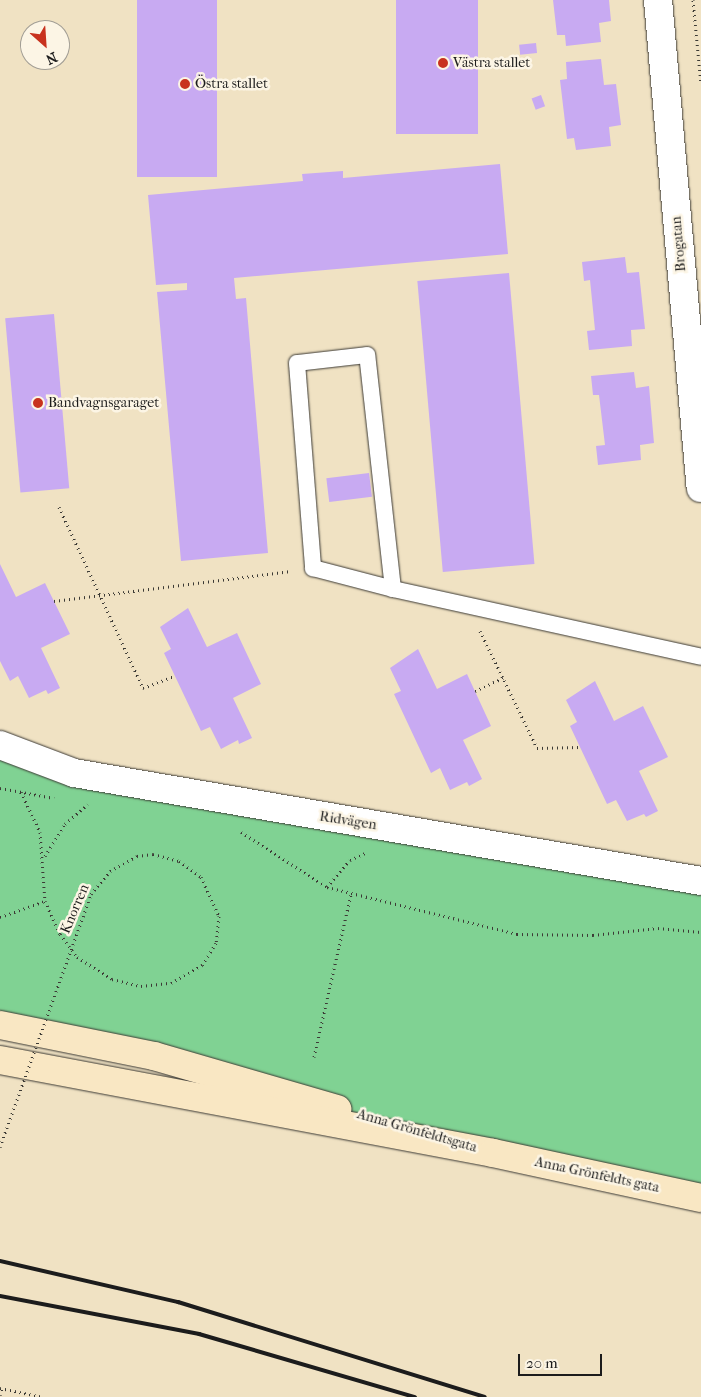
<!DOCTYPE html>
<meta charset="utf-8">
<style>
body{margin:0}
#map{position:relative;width:701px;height:1397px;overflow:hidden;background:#f0e2c3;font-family:"IM FELL French Canon",serif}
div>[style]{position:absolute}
.green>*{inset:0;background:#80d293}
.building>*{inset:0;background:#c8aaf2;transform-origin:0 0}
.path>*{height:3px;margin-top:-1.5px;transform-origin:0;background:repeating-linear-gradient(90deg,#3c3a35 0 1px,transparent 0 5px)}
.roads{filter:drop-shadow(0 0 1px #3c3a35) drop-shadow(0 0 1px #3c3a35)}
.lane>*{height:16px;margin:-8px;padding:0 8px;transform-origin:8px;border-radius:8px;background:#fff}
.street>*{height:28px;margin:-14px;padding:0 14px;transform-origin:14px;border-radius:14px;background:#fff}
.secondary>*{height:28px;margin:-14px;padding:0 14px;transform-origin:14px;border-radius:14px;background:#f9e7c3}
.rail>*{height:4px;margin:-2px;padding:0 2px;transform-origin:2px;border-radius:2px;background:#1c1c1c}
.path-bridge>*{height:3px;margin-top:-1.5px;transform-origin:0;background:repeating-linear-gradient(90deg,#3c3a35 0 1px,transparent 0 5px)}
.dots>*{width:14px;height:14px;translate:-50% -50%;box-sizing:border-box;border:2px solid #fcf5e5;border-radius:50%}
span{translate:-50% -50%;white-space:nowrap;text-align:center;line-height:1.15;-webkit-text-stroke:5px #fcf5e5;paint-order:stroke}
.poi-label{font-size:14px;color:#1c1c1c}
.left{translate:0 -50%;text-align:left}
.street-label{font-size:14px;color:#1c1c1c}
.north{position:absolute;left:20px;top:20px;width:50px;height:50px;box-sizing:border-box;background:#fcf5e5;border:1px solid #a29e95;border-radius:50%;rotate:154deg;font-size:14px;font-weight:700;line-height:20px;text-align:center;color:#1c1c1c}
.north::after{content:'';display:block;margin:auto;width:18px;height:22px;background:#c8321e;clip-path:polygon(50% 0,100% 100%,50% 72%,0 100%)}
.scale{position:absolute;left:518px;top:1354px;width:84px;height:22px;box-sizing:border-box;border:2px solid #1c1c1c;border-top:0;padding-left:6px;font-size:15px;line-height:18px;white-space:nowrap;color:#1c1c1c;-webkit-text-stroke:4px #fcf5e5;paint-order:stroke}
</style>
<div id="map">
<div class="green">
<i style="clip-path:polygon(0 745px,701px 881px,701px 1198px,493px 1153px,0 1025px)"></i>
</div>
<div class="building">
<i style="left:137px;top:0;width:80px;height:177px"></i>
<i style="left:396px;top:0;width:82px;height:134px"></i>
<i style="clip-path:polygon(553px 0,609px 0,611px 21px,599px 23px,601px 42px,566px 46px,565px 35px,557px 35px)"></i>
<i style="left:536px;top:43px;width:10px;height:17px;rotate:84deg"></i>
<i style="clip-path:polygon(601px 59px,604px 85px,616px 84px,621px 125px,609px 127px,611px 146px,576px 150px,574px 138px,567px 139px,560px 80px,567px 79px,566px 62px)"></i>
<i style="left:541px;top:95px;width:12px;height:10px;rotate:70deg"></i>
<i style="clip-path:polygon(500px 164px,508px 254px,234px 278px,236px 299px,246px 298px,268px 553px,181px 561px,157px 292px,187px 290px,187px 283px,156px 285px,148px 195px,303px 181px,302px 174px,343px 171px,343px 178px)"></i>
<i style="clip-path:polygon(625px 257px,627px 273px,639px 272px,645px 329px,631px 330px,632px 346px,589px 350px,587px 331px,595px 330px,590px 280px,584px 281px,582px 262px)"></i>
<i style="left:509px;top:273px;width:292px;height:92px;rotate:85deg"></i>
<i style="left:54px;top:314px;width:175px;height:49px;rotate:85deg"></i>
<i style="clip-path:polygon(634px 372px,636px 388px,649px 386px,654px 443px,640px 445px,641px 460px,598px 465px,596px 446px,605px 445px,599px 395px,593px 395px,591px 376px)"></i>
<i style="left:369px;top:473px;width:24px;height:43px;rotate:83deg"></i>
<i style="clip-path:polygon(0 564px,16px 597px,45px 583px,70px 634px,41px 648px,60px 688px,48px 694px,46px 690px,29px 698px,18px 676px,10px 681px,0 661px)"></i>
<i style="clip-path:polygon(188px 608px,207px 647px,237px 633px,261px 684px,233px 698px,252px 738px,239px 744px,238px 740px,221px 749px,210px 727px,201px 731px,164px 653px,171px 649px,160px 627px)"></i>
<i style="clip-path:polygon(418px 649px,437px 689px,467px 674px,491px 726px,463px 740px,482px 779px,469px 786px,467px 782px,450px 790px,440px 768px,431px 773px,394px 694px,401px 691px,390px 668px)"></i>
<i style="clip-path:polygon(595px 681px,614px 721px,643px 706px,668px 757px,639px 771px,658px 811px,646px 817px,644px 814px,627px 821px,616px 800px,607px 804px,570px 726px,577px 722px,566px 700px)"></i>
</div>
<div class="path">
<i style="left:693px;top:0;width:84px;rotate:84.6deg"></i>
<i style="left:59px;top:507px;width:200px;rotate:65.1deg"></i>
<i style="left:143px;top:688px;width:34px;rotate:-21deg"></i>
<i style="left:54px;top:601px;width:239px;rotate:-7.2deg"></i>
<i style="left:480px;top:631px;width:130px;rotate:64deg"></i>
<i style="left:537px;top:748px;width:43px;rotate:-1.3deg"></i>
<i style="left:475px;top:691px;width:31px;rotate:-25deg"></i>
<i style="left:0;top:788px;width:55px;rotate:10.5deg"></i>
<i style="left:21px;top:792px;width:44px;rotate:64.6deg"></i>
<i style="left:40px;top:832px;width:69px;rotate:85.9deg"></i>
<i style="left:45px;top:901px;width:36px;rotate:66deg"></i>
<i style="left:60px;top:934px;width:29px;rotate:54deg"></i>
<i style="left:77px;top:957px;width:41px;rotate:32.2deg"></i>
<i style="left:112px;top:979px;width:30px;rotate:14deg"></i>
<i style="left:141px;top:986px;width:30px;rotate:-6deg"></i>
<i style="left:171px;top:983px;width:36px;rotate:-30deg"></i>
<i style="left:241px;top:832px;width:102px;rotate:32.6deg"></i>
<i style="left:327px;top:887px;width:196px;rotate:13.9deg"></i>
<i style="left:517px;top:934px;width:76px;rotate:0.8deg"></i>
<i style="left:593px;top:935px;width:65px;rotate:-6.1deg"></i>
<i style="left:658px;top:928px;width:43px;rotate:5.3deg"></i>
<i style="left:45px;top:856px;width:38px;rotate:-58deg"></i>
<i style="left:65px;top:824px;width:30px;rotate:-41deg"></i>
<i style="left:327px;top:887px;width:35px;rotate:-50deg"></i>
<i style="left:350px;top:860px;width:17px;rotate:-25deg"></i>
<i style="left:0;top:917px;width:48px;rotate:-19.6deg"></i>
<i style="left:314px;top:1057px;width:167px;rotate:-77.2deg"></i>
<i style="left:0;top:1388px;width:44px;rotate:11.8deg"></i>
<i style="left:0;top:1395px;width:7px;rotate:-74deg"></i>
</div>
<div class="roads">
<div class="lane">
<i style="left:393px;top:589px;width:235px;rotate:-96.3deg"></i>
<i style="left:367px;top:355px;width:70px;rotate:173.5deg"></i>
<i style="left:297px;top:363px;width:206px;rotate:85.5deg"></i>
<i style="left:313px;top:568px;width:83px;rotate:14.7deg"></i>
<i style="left:393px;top:589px;width:315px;rotate:12.4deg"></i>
</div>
<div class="street">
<i style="left:658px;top:0;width:490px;rotate:85deg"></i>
<i style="left:0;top:745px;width:79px;rotate:20.7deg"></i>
<i style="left:74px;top:773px;width:636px;rotate:9.77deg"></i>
</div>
<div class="secondary">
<i style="left:0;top:1025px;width:157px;rotate:11.4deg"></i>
<i style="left:154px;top:1056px;width:191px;rotate:16.2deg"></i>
<i style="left:0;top:1060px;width:502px;rotate:10.68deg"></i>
<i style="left:493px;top:1153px;width:213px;rotate:12.2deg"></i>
</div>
</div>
<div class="rail">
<i style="left:0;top:1261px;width:183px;rotate:13deg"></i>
<i style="left:178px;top:1302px;width:321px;rotate:17.2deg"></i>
<i style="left:0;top:1296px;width:203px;rotate:10.8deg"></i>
<i style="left:199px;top:1334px;width:225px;rotate:16.3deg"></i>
</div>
<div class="path-bridge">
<i style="left:0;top:1147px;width:269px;rotate:-70.2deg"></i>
<i style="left:91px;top:894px;width:30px;rotate:-50deg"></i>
<i style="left:110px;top:871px;width:31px;rotate:-29deg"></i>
<i style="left:137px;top:856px;width:16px;rotate:-7deg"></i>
<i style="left:153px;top:854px;width:27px;rotate:15deg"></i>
<i style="left:179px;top:861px;width:27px;rotate:36deg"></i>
<i style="left:201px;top:877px;width:43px;rotate:65.2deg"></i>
<i style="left:219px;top:916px;width:27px;rotate:96deg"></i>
<i style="left:216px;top:943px;width:26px;rotate:122deg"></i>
</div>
<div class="dots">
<i style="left:443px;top:63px;background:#c8321e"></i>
<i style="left:185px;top:84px;background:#c8321e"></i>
<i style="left:38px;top:403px;background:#c8321e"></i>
</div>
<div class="poi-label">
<span class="left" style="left:453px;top:63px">Västra stallet</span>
<span class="left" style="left:195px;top:84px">Östra stallet</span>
<span class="left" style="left:48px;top:403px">Bandvagnsgaraget</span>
</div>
<div class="street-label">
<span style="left:679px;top:244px;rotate:-95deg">Brogatan</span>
<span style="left:348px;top:821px;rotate:9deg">Ridvägen</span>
<span style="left:75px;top:909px;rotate:-67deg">Knorren</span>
<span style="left:417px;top:1131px;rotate:16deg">Anna Grönfeldtsgata</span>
<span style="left:597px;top:1175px;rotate:12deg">Anna Grönfeldts gata</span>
</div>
<div class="north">N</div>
<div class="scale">20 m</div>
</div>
